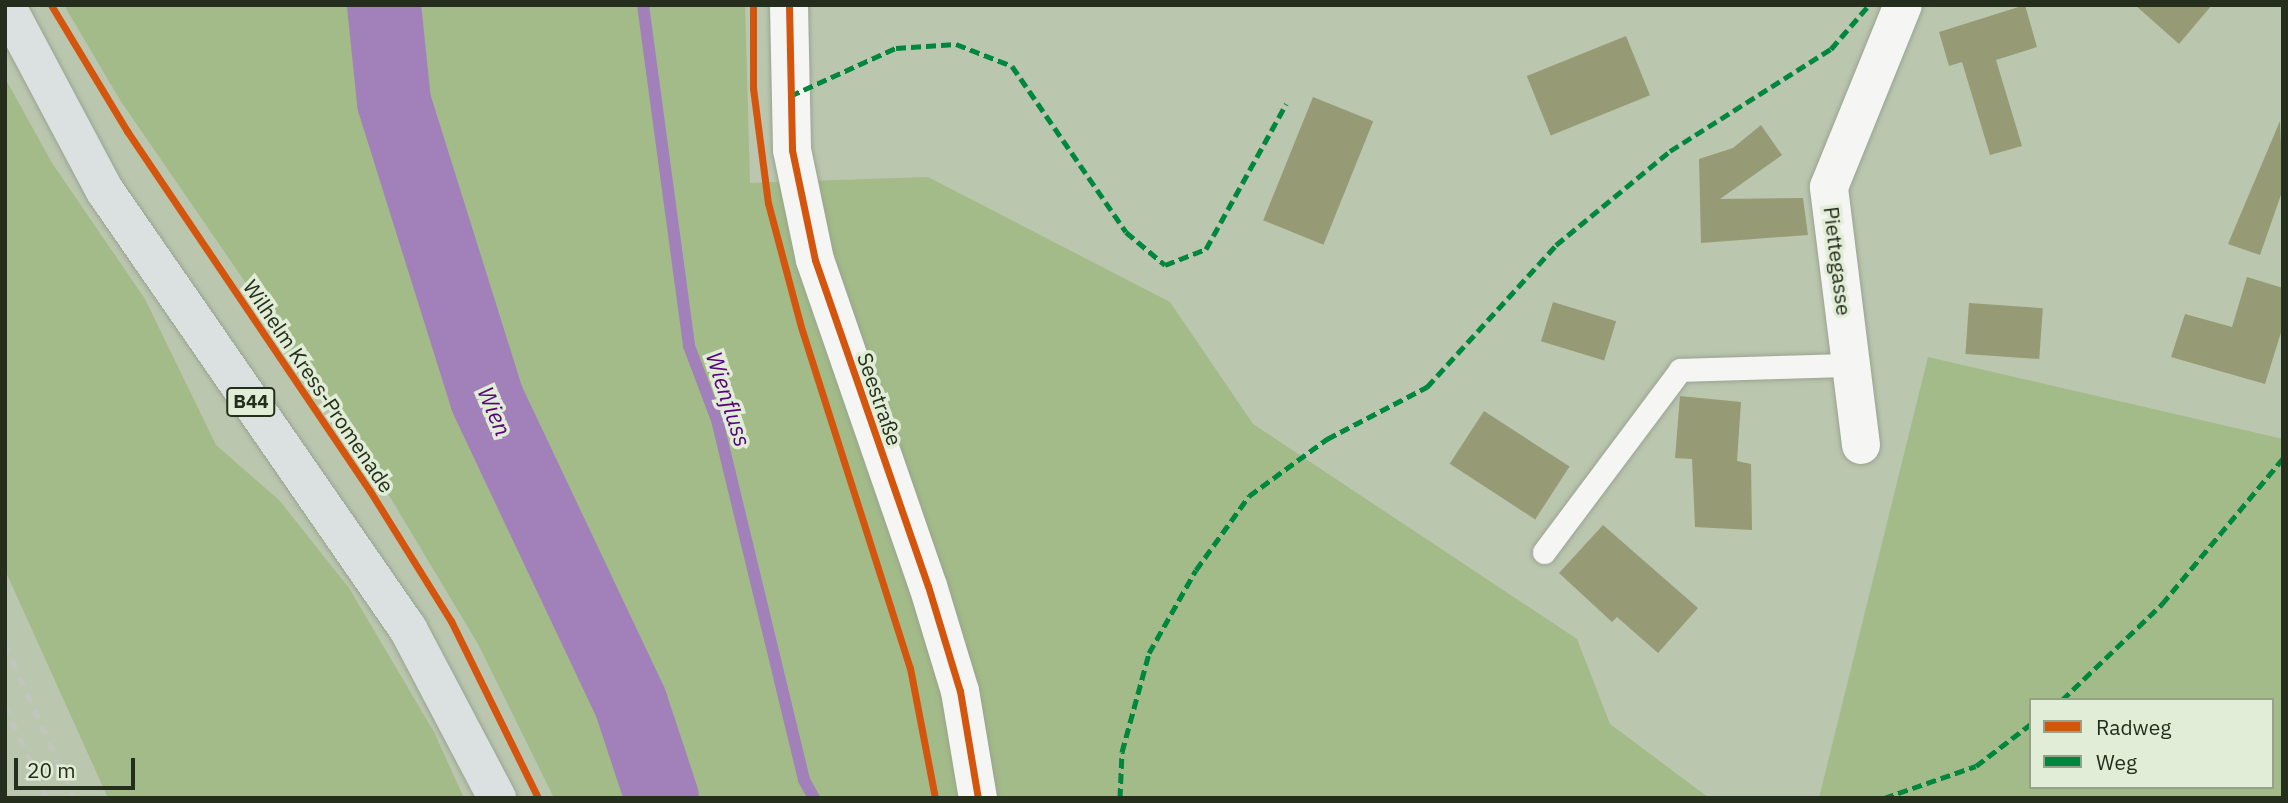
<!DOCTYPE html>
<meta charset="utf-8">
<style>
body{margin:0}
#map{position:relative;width:2288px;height:803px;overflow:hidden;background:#bac6ae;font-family:"IBM Plex Sans",sans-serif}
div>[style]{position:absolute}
.green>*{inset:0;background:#a2bb88}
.stream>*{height:12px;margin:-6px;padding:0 6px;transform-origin:6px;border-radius:6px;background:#a280ba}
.river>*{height:74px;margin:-37px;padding:0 37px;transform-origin:37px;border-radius:37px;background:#a280ba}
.building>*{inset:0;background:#969b75;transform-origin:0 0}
.roads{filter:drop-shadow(0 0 2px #9aa390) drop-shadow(0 0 2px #9aa390)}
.service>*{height:23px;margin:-11.5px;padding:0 11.5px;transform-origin:11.5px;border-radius:11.5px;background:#f5f6f3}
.minor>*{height:38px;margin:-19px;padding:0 19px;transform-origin:19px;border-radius:19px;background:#f5f6f3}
.primary>*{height:38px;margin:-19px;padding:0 19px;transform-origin:19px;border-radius:19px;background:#dbe1e1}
.rail>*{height:5px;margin-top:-2.5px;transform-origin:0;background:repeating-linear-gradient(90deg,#c1c5bd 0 9px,transparent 0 18px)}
.quiet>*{height:5px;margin-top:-2.5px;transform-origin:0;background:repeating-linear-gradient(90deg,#00873e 0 10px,transparent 0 15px)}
.cycleway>*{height:7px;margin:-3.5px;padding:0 3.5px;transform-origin:3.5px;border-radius:3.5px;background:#d4550e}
span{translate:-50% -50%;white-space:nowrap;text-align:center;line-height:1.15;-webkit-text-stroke:7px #e1edd6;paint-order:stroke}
.shield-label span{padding:2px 5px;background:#e1edd6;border:2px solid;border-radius:5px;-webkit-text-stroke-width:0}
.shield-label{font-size:19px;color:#252e1c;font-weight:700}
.street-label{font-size:21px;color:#252e1c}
.water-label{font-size:23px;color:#56027e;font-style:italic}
.frame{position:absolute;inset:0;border:7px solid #252e1c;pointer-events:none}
.legend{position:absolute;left:2029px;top:698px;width:245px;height:91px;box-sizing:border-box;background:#e1edd6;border:2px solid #96a18c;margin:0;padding:9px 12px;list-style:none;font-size:21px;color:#252e1c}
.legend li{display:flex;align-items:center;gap:14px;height:35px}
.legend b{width:35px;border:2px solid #96a18c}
.scale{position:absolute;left:14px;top:758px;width:121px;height:32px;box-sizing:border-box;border:4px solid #252e1c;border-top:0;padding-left:9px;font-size:21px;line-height:24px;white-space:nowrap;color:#252e1c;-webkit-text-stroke:5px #e1edd6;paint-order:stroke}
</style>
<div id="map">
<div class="green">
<i style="clip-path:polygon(64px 5px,745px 5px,750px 183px,928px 177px,1170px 302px,1253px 424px,1577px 639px,1610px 724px,1709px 798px,554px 798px,478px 644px,369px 462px,120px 100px)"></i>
<i style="clip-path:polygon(5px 78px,52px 163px,145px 299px,216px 445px,279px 500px,349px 588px,434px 732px,464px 798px,108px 798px,5px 570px)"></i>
<i style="clip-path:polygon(evenodd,1928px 357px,2283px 439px,2283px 798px,1819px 798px,1928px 357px,2031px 700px,2272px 700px,2272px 787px,2031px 787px,2031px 700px)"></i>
</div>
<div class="stream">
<i style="left:643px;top:5px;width:344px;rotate:82.3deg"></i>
<i style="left:689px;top:346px;width:79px;rotate:69.3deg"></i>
<i style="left:717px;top:420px;width:370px;rotate:76.4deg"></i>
<i style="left:804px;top:780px;width:21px;rotate:61deg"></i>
</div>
<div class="river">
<i style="left:384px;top:5px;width:98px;rotate:84.1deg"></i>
<i style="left:394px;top:102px;width:311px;rotate:72.6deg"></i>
<i style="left:487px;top:399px;width:337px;rotate:64.7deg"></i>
<i style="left:631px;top:704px;width:99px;rotate:71.7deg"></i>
</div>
<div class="building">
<i style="clip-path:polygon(2025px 5px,2037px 47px,1996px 60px,2022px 146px,1990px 155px,1962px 62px,1949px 66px,1939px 32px)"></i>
<i style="clip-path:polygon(2135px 5px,2212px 5px,2179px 44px)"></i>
<i style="left:1626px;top:36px;width:64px;height:107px;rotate:68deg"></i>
<i style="left:1313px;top:97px;width:65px;height:133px;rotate:22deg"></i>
<i style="clip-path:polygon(2280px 121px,2283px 189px,2260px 255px,2228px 244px)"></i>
<i style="clip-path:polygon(1761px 125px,1782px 155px,1720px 199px,1803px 198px,1808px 235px,1701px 243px,1699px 159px,1733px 148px)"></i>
<i style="clip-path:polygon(2247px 277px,2283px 288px,2283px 326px,2265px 384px,2171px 357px,2185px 314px,2232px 327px)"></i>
<i style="left:1553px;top:302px;width:66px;height:41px;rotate:17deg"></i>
<i style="left:1969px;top:303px;width:74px;height:51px;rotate:4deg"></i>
<i style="clip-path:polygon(1680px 396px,1741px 402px,1737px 461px,1751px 464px,1752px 530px,1695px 527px,1692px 459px,1675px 458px)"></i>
<i style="left:1484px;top:411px;width:102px;height:63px;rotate:33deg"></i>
<i style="clip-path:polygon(1603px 525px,1698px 608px,1658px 653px,1617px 617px,1612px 622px,1559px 573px)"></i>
</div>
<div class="roads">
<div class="service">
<i style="left:1544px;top:552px;width:227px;rotate:-53.2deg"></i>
<i style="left:1680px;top:370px;width:171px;rotate:-1.7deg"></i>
</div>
<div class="minor">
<i style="left:789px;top:5px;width:145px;rotate:88.8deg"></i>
<i style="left:792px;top:150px;width:112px;rotate:78.2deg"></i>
<i style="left:815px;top:260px;width:345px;rotate:70.9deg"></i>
<i style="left:928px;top:586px;width:110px;rotate:73.1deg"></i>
<i style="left:960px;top:691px;width:109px;rotate:80.5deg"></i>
<i style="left:1861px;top:445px;width:260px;rotate:-97.1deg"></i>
<i style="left:1829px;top:187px;width:196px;rotate:-67.9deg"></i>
</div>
<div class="primary">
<i style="left:6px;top:5px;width:211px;rotate:62deg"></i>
<i style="left:105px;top:191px;width:533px;rotate:55.33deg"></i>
<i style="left:408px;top:629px;width:191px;rotate:62.2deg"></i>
</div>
</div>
<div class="rail">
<i style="left:5px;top:644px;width:169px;rotate:65.9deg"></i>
<i style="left:5px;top:705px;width:102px;rotate:65.7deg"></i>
</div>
<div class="quiet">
<i style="left:790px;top:96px;width:116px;rotate:-24.4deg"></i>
<i style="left:896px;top:48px;width:60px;rotate:-3.8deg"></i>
<i style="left:956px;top:44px;width:60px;rotate:21.4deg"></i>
<i style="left:1012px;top:66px;width:201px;rotate:55.5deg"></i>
<i style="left:1126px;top:232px;width:51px;rotate:40.2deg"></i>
<i style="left:1165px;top:265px;width:44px;rotate:-21.3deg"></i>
<i style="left:1206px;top:249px;width:166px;rotate:-61.1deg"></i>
<i style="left:2062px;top:700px;width:139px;rotate:-43.8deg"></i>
<i style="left:2162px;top:604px;width:190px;rotate:-50.3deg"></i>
<i style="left:1120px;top:798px;width:46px;rotate:-87.5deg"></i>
<i style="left:1122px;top:752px;width:103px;rotate:-74.7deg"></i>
<i style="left:1149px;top:653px;width:95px;rotate:-60.5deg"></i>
<i style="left:1196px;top:570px;width:91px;rotate:-54.4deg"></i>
<i style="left:1249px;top:496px;width:97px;rotate:-36.2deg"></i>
<i style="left:1327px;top:439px;width:113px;rotate:-27.5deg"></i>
<i style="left:1427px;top:387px;width:192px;rotate:-47.7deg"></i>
<i style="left:1556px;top:245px;width:148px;rotate:-39.5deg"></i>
<i style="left:1670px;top:151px;width:191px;rotate:-32.4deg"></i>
<i style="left:1831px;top:49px;width:58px;rotate:-49.2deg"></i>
<i style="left:1884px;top:798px;width:97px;rotate:-19.2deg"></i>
<i style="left:1976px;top:766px;width:69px;rotate:-37.4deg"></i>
</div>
<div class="cycleway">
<i style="left:51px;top:5px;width:147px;rotate:58.9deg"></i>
<i style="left:127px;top:131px;width:434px;rotate:56deg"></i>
<i style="left:370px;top:491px;width:153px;rotate:58.1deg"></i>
<i style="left:451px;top:621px;width:197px;rotate:63.8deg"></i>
<i style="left:753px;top:5px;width:83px;rotate:90deg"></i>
<i style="left:753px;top:88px;width:116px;rotate:82.6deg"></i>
<i style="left:768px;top:203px;width:128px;rotate:75.1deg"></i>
<i style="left:801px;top:327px;width:358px;rotate:72.3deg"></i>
<i style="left:910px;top:668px;width:132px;rotate:79.1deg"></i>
<i style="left:789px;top:5px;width:145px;rotate:88.8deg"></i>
<i style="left:792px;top:150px;width:112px;rotate:78.2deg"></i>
<i style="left:815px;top:260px;width:345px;rotate:70.9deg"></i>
<i style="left:928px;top:586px;width:110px;rotate:73.1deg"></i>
<i style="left:960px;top:691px;width:109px;rotate:80.5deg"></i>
</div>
<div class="shield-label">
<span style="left:251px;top:402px">B44</span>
</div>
<div class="street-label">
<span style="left:1838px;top:261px;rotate:83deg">Piettegasse</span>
<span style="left:319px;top:386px;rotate:56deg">Wilhelm Kress-Promenade</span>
<span style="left:880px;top:399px;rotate:71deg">Seestraße</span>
</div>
<div class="water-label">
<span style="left:729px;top:399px;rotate:72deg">Wienfluss</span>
<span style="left:495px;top:411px;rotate:67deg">Wien</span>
</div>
<div class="frame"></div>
<ul class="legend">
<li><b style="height:9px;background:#d4550e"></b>Radweg</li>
<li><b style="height:9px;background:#00873e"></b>Weg</li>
</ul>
<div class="scale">20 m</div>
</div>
